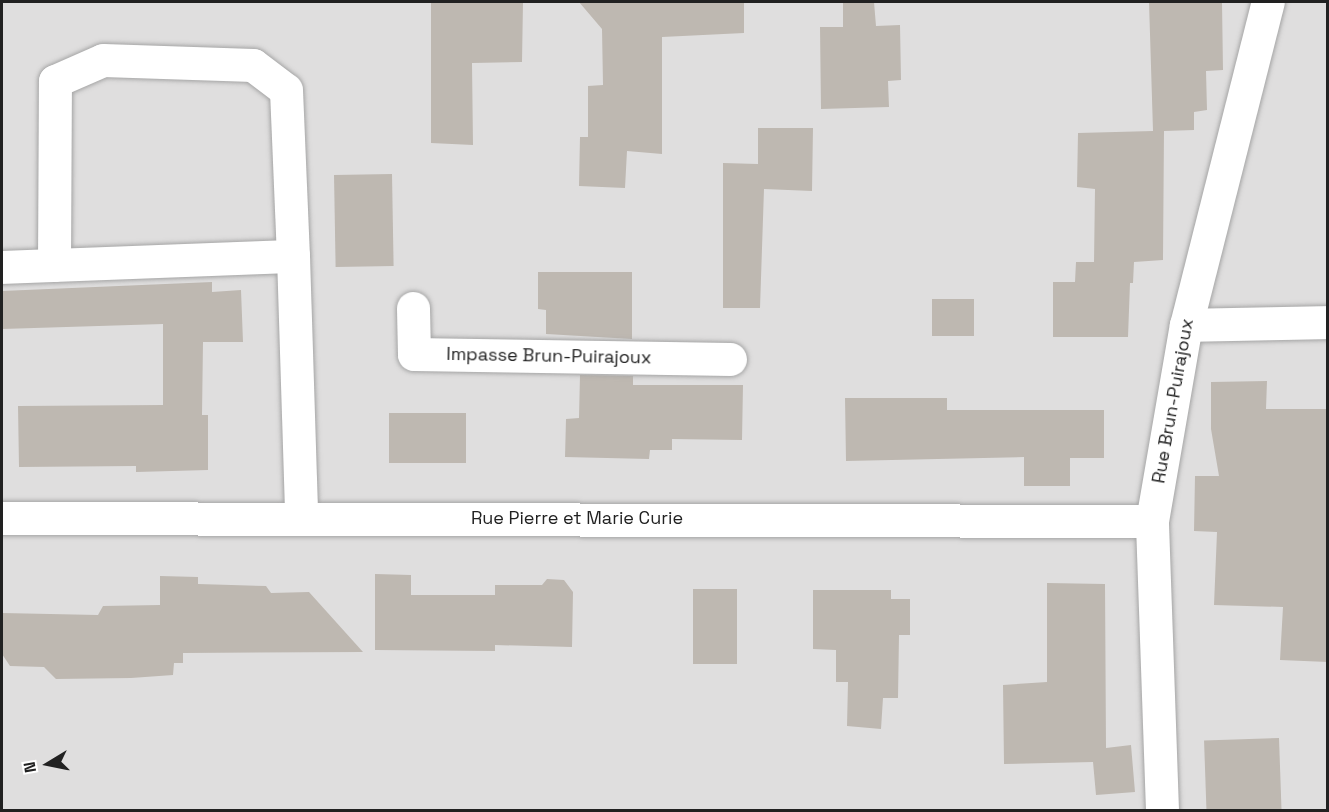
<!DOCTYPE html>
<style>
body{margin:0}
#map{position:relative;width:1329px;height:812px;overflow:hidden;background:#f1efe8;font-family:"Space Grotesk",sans-serif}
div>[style]{position:absolute}
.residential>*{inset:0;background:#dfdede;transform-origin:0 0}
.building>*{inset:0;background:#beb8b1;transform-origin:0 0}
.roads{filter:drop-shadow(0 0 2px #a5a5a5) drop-shadow(0 0 2px #a5a5a5)}
.minor>*{height:33px;margin:-16.5px;padding:0 16.5px;transform-origin:16.5px;border-radius:16.5px;background:#fff}
span{translate:-50% -50%;white-space:nowrap;text-align:center;line-height:1.15;-webkit-text-stroke:5px #fff;paint-order:stroke}
.street-label{font-size:18px;color:#212121}
.frame{position:absolute;inset:0;border:3px solid #212121;pointer-events:none}
.north{position:absolute;left:18px;top:734px;width:60px;height:60px;-webkit-text-stroke:4px #fff;paint-order:stroke;rotate:260deg;font-size:16px;font-weight:700;line-height:24px;text-align:center;color:#212121}
.north::after{content:'';display:block;margin:auto;width:21px;height:27px;background:#212121;clip-path:polygon(50% 0,100% 100%,50% 72%,0 100%)}
</style>
<div id="map">
<div class="residential">
<i style="left:2px;top:2px;width:1325px;height:808px"></i>
</div>
<div class="building">
<i style="clip-path:polygon(431px 2px,523px 2px,522px 62px,472px 63px,473px 145px,431px 143px)"></i>
<i style="clip-path:polygon(579px 2px,744px 2px,744px 33px,662px 37px,662px 154px,627px 151px,625px 188px,579px 186px,580px 137px,588px 137px,588px 86px,603px 85px,602px 29px)"></i>
<i style="clip-path:polygon(843px 2px,874px 2px,876px 26px,900px 25px,901px 80px,888px 81px,889px 107px,821px 109px,820px 27px,843px 27px)"></i>
<i style="clip-path:polygon(1149px 2px,1222px 2px,1223px 70px,1206px 71px,1207px 110px,1194px 112px,1194px 130px,1164px 131px,1163px 260px,1134px 262px,1133px 283px,1130px 283px,1128px 337px,1053px 337px,1053px 282px,1075px 282px,1076px 262px,1094px 262px,1095px 189px,1077px 187px,1078px 133px,1153px 131px)"></i>
<i style="clip-path:polygon(758px 128px,813px 128px,812px 191px,764px 189px,760px 308px,723px 308px,723px 163px,758px 164px)"></i>
<i style="left:392px;top:174px;width:92px;height:58px;rotate:89deg"></i>
<i style="clip-path:polygon(538px 272px,632px 272px,632px 339px,546px 334px,546px 310px,538px 309px)"></i>
<i style="clip-path:polygon(212px 282px,212px 292px,241px 290px,243px 342px,203px 342px,202px 415px,208px 415px,208px 470px,136px 472px,136px 466px,19px 467px,18px 406px,163px 405px,163px 324px,2px 329px,2px 291px)"></i>
<i style="left:932px;top:299px;width:42px;height:37px"></i>
<i style="clip-path:polygon(580px 375px,633px 376px,633px 385px,743px 385px,742px 440px,672px 439px,672px 450px,650px 450px,649px 459px,565px 457px,566px 419px,579px 418px)"></i>
<i style="clip-path:polygon(1267px 381px,1266px 409px,1328px 409px,1328px 662px,1280px 660px,1283px 607px,1214px 605px,1217px 532px,1194px 531px,1195px 476px,1219px 476px,1211px 429px,1211px 382px)"></i>
<i style="clip-path:polygon(845px 398px,947px 398px,947px 410px,1104px 410px,1104px 458px,1070px 458px,1070px 486px,1024px 486px,1024px 457px,846px 461px)"></i>
<i style="left:466px;top:413px;width:50px;height:77px;rotate:90deg"></i>
<i style="clip-path:polygon(375px 574px,411px 575px,411px 595px,495px 595px,495px 585px,542px 585px,547px 579px,564px 580px,573px 592px,572px 647px,495px 645px,495px 651px,375px 650px)"></i>
<i style="clip-path:polygon(160px 576px,198px 577px,198px 584px,266px 586px,271px 593px,309px 592px,363px 652px,183px 653px,183px 663px,174px 663px,173px 675px,131px 678px,56px 679px,44px 667px,10px 666px,2px 654px,2px 613px,98px 615px,103px 606px,160px 605px)"></i>
<i style="clip-path:polygon(1047px 583px,1105px 584px,1106px 748px,1131px 745px,1135px 792px,1096px 795px,1093px 762px,1004px 764px,1003px 685px,1047px 682px)"></i>
<i style="left:693px;top:589px;width:44px;height:75px"></i>
<i style="clip-path:polygon(813px 590px,891px 590px,891px 599px,910px 599px,910px 635px,899px 635px,898px 698px,883px 698px,881px 729px,847px 726px,848px 682px,836px 682px,836px 650px,813px 649px)"></i>
<i style="left:1279px;top:738px;width:72px;height:75px;rotate:88deg"></i>
</div>
<div class="roads">
<div class="minor">
<i style="left:54px;top:265px;width:184px;rotate:-89.7deg"></i>
<i style="left:55px;top:81px;width:52px;rotate:-23.6deg"></i>
<i style="left:103px;top:60px;width:150px;rotate:1.9deg"></i>
<i style="left:253px;top:65px;width:41px;rotate:37.1deg"></i>
<i style="left:286px;top:90px;width:166px;rotate:87.6deg"></i>
<i style="left:2px;top:267px;width:291px;rotate:-2.2deg"></i>
<i style="left:293px;top:256px;width:261px;rotate:88.2deg"></i>
<i style="left:413px;top:308px;width:46px;rotate:88.8deg"></i>
<i style="left:414px;top:354px;width:316px;rotate:0.9deg"></i>
<i style="left:1186px;top:325px;width:142px;rotate:-1.2deg"></i>
<i style="left:2px;top:518px;width:1150px;rotate:0.15deg"></i>
<i style="left:1162px;top:810px;width:289px;rotate:-92deg"></i>
<i style="left:1152px;top:521px;width:199px;rotate:-80.2deg"></i>
<i style="left:1186px;top:325px;width:333px;rotate:-75.8deg"></i>
</div>
</div>
<div class="street-label">
<span style="left:549px;top:356px;rotate:1deg">Impasse Brun-Puirajoux</span>
<span style="left:1173px;top:401px;rotate:-80deg">Rue Brun-Puirajoux</span>
<span style="left:577px;top:518px">Rue Pierre et Marie Curie</span>
</div>
<div class="frame"></div>
<div class="north">N</div>
</div>
